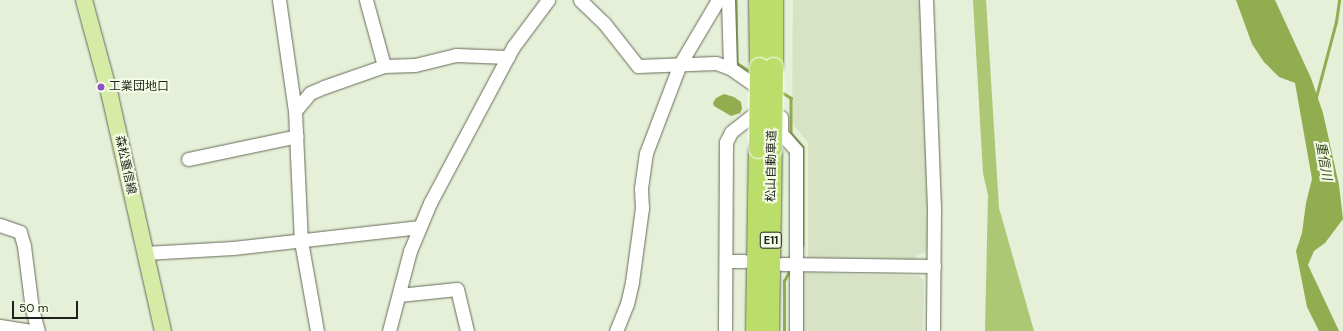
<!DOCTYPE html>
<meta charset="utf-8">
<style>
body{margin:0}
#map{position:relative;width:1343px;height:331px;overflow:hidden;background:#e6efd8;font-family:"DM Sans","Noto Sans JP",sans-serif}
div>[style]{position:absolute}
.built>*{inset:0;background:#d8e3c5}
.green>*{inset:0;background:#adc875}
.water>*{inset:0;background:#91ad50}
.stream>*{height:2.5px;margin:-1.25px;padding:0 1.25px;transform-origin:1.25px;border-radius:1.25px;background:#91ad50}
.roads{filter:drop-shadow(0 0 1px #656c59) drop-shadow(0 0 1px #656c59)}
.minor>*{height:13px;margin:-6.5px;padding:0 6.5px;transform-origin:6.5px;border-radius:6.5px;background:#fff}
.major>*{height:16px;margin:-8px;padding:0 8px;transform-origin:8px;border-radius:8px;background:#d6eba6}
.highway>*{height:19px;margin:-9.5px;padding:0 9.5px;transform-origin:9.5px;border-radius:9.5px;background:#bbde6a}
.bridges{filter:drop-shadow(0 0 1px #fff) drop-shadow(0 0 1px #fff)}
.highway-bridge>*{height:19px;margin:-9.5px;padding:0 9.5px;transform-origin:9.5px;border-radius:9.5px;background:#bbde6a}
.dots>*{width:11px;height:11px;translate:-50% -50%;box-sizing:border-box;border:2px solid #f4fce5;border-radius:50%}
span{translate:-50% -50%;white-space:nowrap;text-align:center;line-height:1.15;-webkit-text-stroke:4px #f4fce5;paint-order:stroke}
.shield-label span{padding:1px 3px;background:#f4fce5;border:1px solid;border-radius:3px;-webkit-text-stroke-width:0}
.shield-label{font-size:11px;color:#1e2119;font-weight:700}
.poi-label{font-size:12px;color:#1e2119}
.left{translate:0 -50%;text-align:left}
.street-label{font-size:12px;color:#1e2119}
.water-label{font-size:13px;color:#36421b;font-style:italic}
.scale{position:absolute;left:12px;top:301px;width:66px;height:18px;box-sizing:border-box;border:2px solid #1e2119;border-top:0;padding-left:5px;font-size:12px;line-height:14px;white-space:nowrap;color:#1e2119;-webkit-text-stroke:3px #f4fce5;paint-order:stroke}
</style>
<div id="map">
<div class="built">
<i style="clip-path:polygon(793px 0,921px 0,929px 251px,917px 255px,916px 260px,808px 258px,808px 142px,792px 123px)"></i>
<i style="clip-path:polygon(803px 273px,919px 276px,924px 281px,923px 331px,802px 331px)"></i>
</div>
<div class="green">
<i style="clip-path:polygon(973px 0,986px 0,999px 208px,1034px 331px,985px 331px,988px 195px,983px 173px)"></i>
</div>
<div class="water">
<i style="clip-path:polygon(1236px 0,1275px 0,1311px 78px,1323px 113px,1339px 185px,1343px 219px,1325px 243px,1314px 251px,1308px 265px,1339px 331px,1319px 331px,1307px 307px,1296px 251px,1302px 233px,1306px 203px,1312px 179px,1295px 83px,1279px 77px,1264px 62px,1252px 44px)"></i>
<i style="clip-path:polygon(724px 94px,734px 97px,741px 102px,742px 109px,740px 113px,731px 116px,714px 106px,713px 103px,716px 98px)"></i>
</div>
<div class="stream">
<i style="left:736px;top:0;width:63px;rotate:89.1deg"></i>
<i style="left:737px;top:63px;width:17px;rotate:33deg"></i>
<i style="left:780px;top:91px;width:13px;rotate:32deg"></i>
<i style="left:791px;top:98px;width:35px;rotate:90deg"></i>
<i style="left:791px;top:133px;width:18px;rotate:49deg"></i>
<i style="left:803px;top:147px;width:97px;rotate:90deg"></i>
<i style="left:803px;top:244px;width:3px;rotate:108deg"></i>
<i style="left:1316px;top:97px;width:78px;rotate:-75.1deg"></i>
<i style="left:1336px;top:22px;width:22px;rotate:-82deg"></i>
<i style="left:784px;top:331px;width:50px;rotate:-90deg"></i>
<i style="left:784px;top:281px;width:15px;rotate:-62deg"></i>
</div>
<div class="roads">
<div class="minor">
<i style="left:279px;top:0;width:112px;rotate:81.8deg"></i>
<i style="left:295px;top:111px;width:130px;rotate:87.4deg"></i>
<i style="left:301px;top:241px;width:91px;rotate:79.9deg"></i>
<i style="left:366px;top:0;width:68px;rotate:74.7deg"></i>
<i style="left:580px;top:0;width:33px;rotate:44deg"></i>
<i style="left:604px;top:23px;width:55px;rotate:51.7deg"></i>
<i style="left:638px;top:66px;width:78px;rotate:-2.2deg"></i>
<i style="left:716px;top:63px;width:15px;rotate:20deg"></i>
<i style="left:728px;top:0;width:68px;rotate:88.3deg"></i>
<i style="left:730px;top:68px;width:40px;rotate:34.9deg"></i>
<i style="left:926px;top:0;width:208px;rotate:87.8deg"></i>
<i style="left:934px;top:208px;width:123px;rotate:90.5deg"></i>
<i style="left:295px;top:111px;width:23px;rotate:-50deg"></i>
<i style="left:310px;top:93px;width:15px;rotate:-23deg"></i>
<i style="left:324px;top:87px;width:64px;rotate:-19.3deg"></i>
<i style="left:384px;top:66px;width:31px;rotate:-2deg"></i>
<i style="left:415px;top:65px;width:42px;rotate:-13.7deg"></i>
<i style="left:456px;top:55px;width:52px;rotate:2.2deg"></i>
<i style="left:781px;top:117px;width:16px;rotate:90deg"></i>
<i style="left:781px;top:133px;width:23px;rotate:49deg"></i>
<i style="left:796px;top:150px;width:181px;rotate:90deg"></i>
<i style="left:188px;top:159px;width:111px;rotate:-11.9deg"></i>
<i style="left:0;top:225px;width:21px;rotate:19deg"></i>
<i style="left:20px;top:232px;width:15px;rotate:74deg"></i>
<i style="left:24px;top:246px;width:64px;rotate:82.8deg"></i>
<i style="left:32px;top:309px;width:23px;rotate:75deg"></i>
<i style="left:145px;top:253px;width:88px;rotate:-3.3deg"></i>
<i style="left:233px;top:248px;width:188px;rotate:-6.4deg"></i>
<i style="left:726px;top:261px;width:18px"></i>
<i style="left:782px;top:264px;width:152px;rotate:0.8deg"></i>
<i style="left:399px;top:295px;width:58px;rotate:-5.9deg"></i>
<i style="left:457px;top:289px;width:43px;rotate:76.6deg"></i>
<i style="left:0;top:326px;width:30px;rotate:9deg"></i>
<i style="left:389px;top:331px;width:83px;rotate:-75.3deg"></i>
<i style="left:410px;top:251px;width:52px;rotate:-67.4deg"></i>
<i style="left:430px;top:203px;width:177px;rotate:-62deg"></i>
<i style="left:513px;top:47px;width:59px;rotate:-53.3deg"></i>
<i style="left:616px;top:331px;width:29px;rotate:-68deg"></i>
<i style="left:627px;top:304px;width:23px;rotate:-77deg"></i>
<i style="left:632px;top:282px;width:75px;rotate:-82.3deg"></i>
<i style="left:642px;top:208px;width:20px;rotate:-93deg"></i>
<i style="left:641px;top:188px;width:35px;rotate:-82deg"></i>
<i style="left:646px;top:153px;width:95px;rotate:-69.1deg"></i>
<i style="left:680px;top:64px;width:74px;rotate:-59.3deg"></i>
<i style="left:725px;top:331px;width:189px;rotate:-89.7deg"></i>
<i style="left:726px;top:142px;width:11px;rotate:-63deg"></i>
<i style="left:731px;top:132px;width:39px;rotate:-38deg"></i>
</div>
<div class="major">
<i style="left:84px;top:0;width:99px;rotate:74.8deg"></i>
<i style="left:110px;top:96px;width:241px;rotate:77.3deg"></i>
</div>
<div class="highway">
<i style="left:758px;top:0;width:67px;rotate:89.1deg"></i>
<i style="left:773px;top:0;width:67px;rotate:90deg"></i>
<i style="left:755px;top:331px;width:183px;rotate:-89.1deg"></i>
<i style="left:769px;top:331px;width:183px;rotate:-89.1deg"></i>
</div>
</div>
<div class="bridges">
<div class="highway-bridge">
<i style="left:758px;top:148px;width:81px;rotate:-89.3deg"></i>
<i style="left:772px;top:148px;width:81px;rotate:-89.3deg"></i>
</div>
</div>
<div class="dots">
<i style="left:101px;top:87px;background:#8b51c7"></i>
</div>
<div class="shield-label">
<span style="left:771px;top:240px">E11</span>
</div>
<div class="poi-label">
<span class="left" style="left:109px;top:87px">工業団地口</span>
</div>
<div class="street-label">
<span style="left:125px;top:165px;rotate:78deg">森松重信線</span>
<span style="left:772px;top:166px;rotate:-89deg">松山自動車道</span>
</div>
<div class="water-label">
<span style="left:1323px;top:161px;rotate:80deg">重信川</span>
</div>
<div class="scale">50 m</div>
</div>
